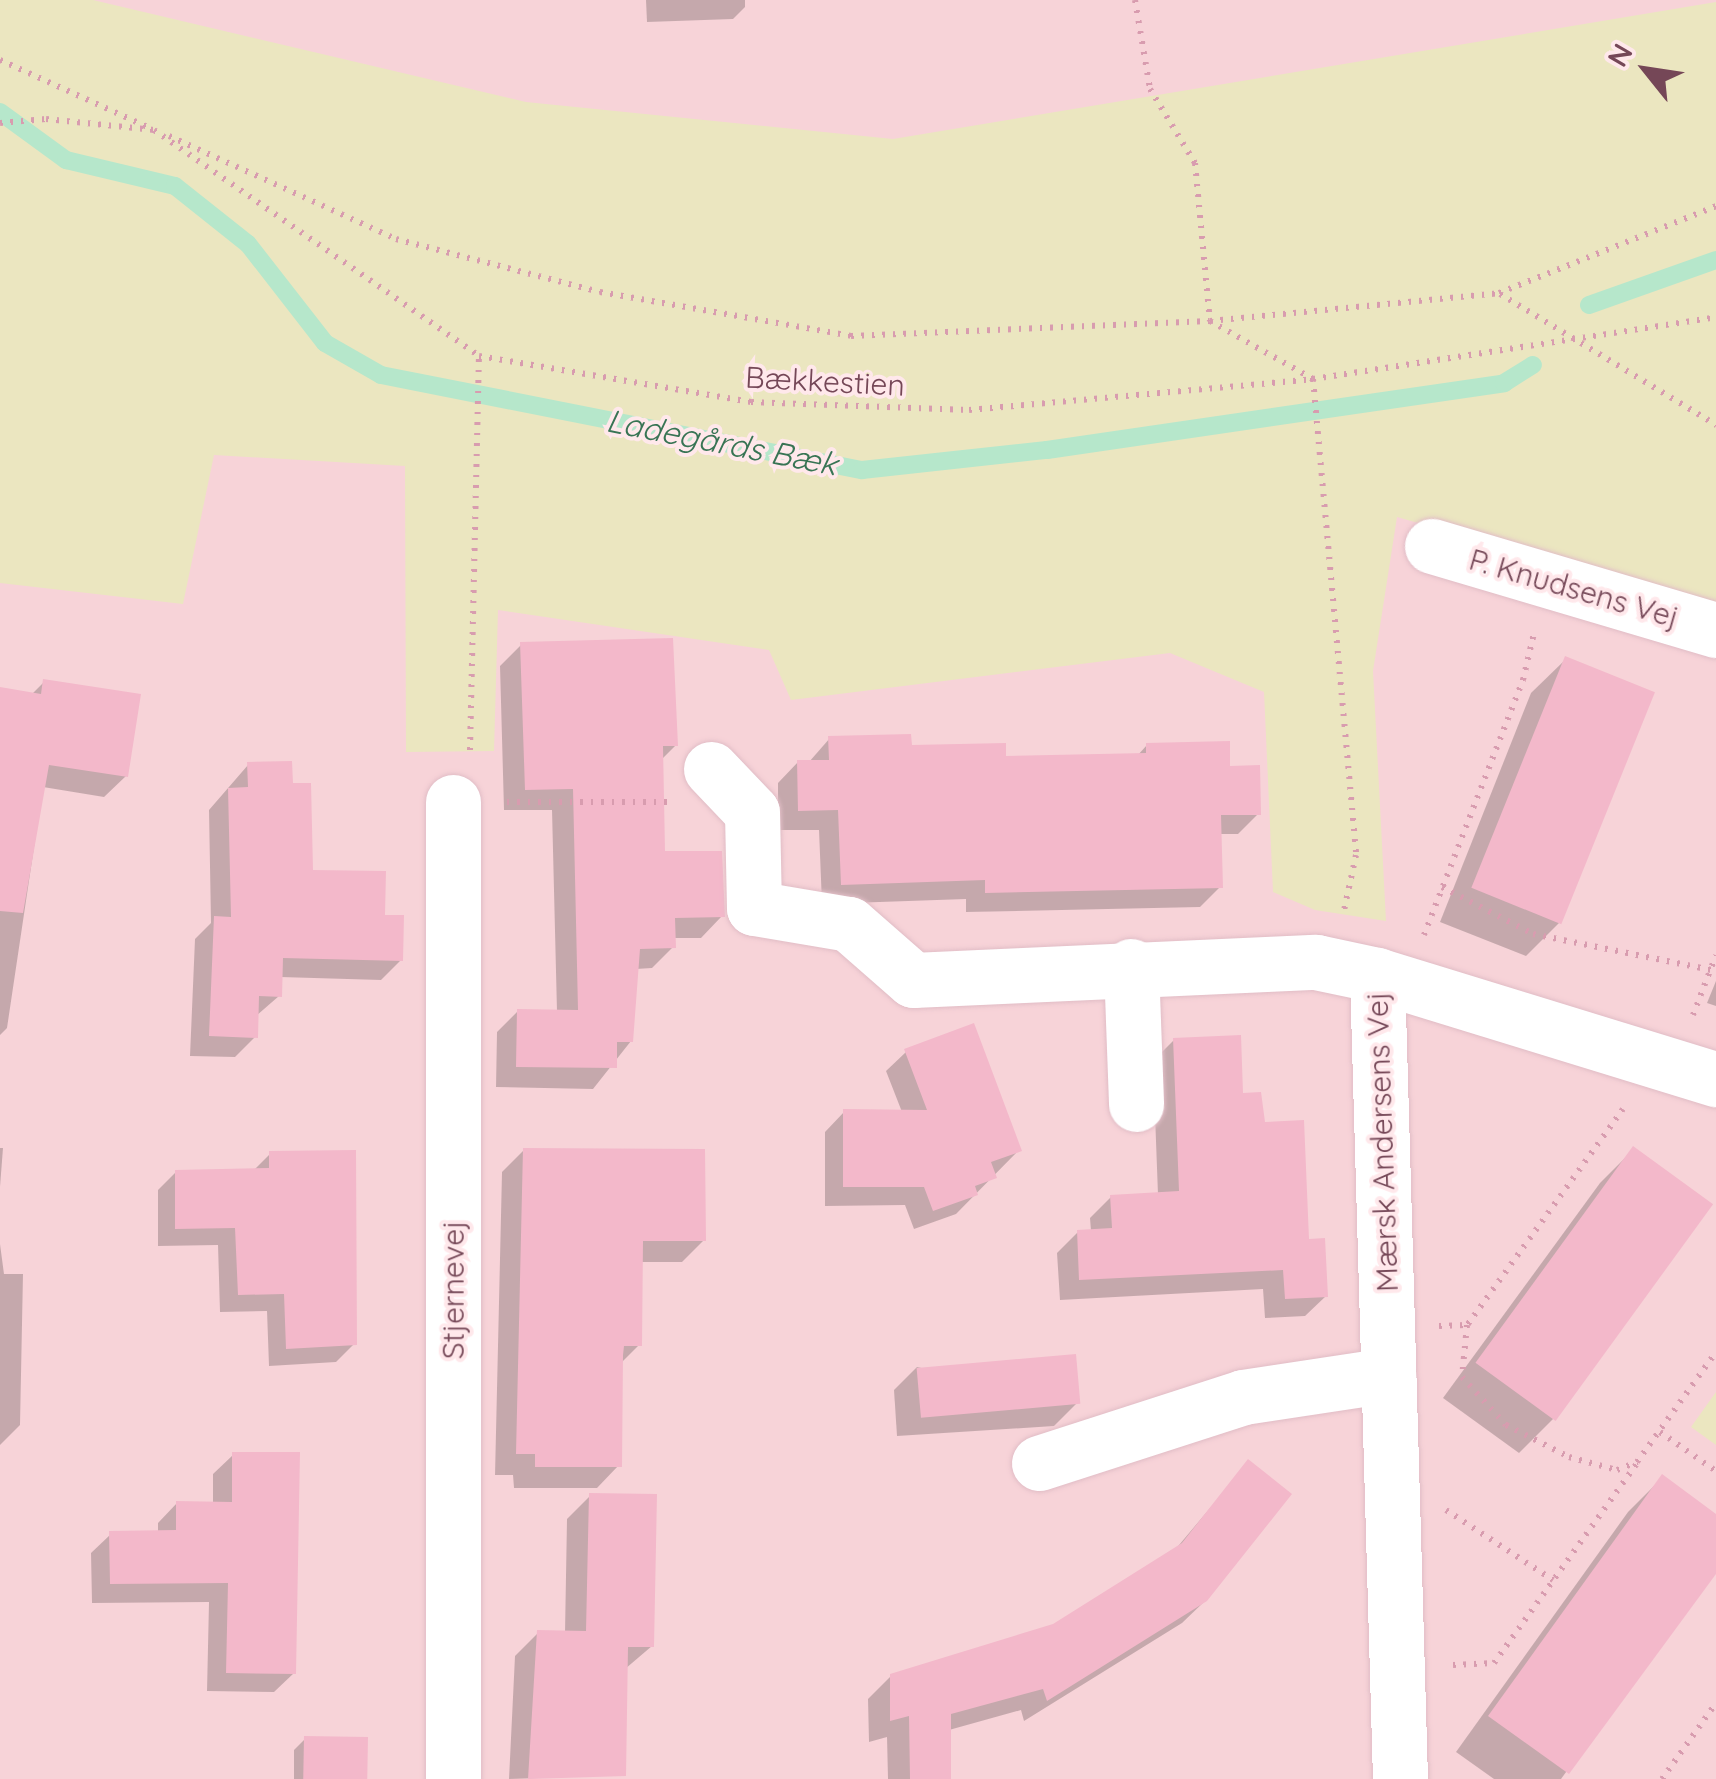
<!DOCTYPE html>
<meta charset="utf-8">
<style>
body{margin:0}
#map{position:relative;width:1716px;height:1779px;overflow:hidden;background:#fde1e4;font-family:Quicksand,sans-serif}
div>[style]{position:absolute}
.residential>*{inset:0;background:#f7d3d8;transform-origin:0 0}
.green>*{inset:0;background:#ebe6c0}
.shadow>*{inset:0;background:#0003}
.stream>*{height:18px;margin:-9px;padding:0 9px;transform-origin:9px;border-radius:9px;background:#b6e7cb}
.building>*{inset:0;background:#f3b8ca;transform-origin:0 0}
.path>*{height:6px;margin-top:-3px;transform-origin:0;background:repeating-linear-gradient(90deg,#d89caf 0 2.5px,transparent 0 10.5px)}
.roads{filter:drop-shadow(0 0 2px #e1bdc6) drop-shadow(0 0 2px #e1bdc6)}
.minor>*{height:55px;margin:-27.5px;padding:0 27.5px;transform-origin:27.5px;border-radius:27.5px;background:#fff}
span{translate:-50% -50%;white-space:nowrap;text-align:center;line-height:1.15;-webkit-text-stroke:8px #ffe8eb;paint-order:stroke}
.street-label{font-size:30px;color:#754757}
.water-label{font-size:32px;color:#387454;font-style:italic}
.north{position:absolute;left:1596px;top:20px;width:100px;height:100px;-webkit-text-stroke:8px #ffe8eb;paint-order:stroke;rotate:300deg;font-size:28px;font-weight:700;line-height:40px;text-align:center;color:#754757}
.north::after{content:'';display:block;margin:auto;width:35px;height:45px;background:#754757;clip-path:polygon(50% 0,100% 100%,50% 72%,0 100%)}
</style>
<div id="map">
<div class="residential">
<i style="left:0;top:0;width:1716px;height:1779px"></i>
</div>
<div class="green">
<i style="clip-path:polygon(0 0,93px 0,526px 102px,893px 139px,1716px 2px,1716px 607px,1397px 517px,1373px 671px,1386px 921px,1315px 910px,1273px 892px,1264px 692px,1170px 653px,791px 700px,769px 650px,498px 610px,494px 751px,406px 752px,405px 466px,214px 455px,183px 604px,0 583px)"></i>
<i style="clip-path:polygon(1716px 1392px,1716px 1445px,1691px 1427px)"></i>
</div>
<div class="shadow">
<i style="clip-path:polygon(646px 0,745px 0,745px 7px,733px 19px,647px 22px)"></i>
<i style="clip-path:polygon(521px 645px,676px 745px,661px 760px,662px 854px,722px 916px,701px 938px,673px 938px,673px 947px,652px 968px,636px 969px,631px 1041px,593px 1089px,496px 1087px,497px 1032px,518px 1011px,557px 1012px,552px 810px,504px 810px,500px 666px)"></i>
<i style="clip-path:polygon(1566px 659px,1560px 922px,1526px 956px,1440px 922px,1531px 693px)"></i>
<i style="clip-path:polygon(44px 682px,126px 776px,104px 797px,43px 787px,7px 1028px,0 1035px,0 690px,31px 695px)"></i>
<i style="clip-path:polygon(830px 738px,1003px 759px,1137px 756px,1147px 745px,1228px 769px,1258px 814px,1238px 834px,1219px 834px,1220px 887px,1200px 907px,966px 912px,966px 899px,822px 904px,819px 830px,778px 830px,778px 783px,798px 762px,809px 762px)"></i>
<i style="clip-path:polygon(248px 765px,291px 786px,311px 873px,401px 960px,381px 980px,280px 977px,279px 996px,256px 1016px,255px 1037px,235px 1057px,190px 1056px,195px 939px,211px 923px,209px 810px)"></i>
<i style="clip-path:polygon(1716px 981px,1716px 1006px,1707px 1003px)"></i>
<i style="clip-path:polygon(1174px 1040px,1240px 1095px,1263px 1125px,1326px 1296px,1305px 1316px,1265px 1318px,1263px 1289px,1060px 1300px,1057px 1253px,1078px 1232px,1091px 1231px,1090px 1218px,1111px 1197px,1158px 1195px,1153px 1061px)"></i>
<i style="clip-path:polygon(906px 1052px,1019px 1150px,956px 1214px,914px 1229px,905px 1205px,825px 1206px,825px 1132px,844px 1112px,902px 1112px,886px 1071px)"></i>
<i style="clip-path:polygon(0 1148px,3px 1148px,0 1187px)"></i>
<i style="clip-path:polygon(1634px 1149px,1553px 1419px,1519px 1453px,1443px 1398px,1600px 1183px)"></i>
<i style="clip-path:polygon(524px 1150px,704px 1240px,682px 1262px,640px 1262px,639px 1345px,621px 1363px,619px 1465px,597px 1488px,514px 1488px,513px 1475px,495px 1475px,502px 1172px)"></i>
<i style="clip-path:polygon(270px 1154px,354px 1344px,336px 1362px,269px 1366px,267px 1311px,220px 1312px,218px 1245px,158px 1246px,158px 1190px,176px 1172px,253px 1171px)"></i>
<i style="clip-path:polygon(0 1244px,4px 1274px,23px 1274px,20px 1425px,0 1445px)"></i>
<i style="clip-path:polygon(917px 1367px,1077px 1403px,1054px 1426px,897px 1436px,894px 1390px)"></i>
<i style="clip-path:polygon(233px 1455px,294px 1673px,274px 1692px,207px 1691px,209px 1602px,92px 1603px,91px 1553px,111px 1534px,158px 1533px,158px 1523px,177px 1503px,213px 1504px,213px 1474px)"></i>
<i style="clip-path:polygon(1248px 1463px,1206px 1600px,1182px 1623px,1024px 1721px,1021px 1710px,949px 1730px,950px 1779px,888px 1779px,887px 1737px,869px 1742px,868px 1699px,891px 1676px,1054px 1626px,1174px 1551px)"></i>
<i style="clip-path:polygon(1662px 1478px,1716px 1517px,1716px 1565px,1561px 1779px,1494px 1779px,1456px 1752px,1628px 1512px)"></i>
<i style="clip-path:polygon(590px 1496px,652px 1646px,625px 1669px,624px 1775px,509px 1779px,515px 1656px,538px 1633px,565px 1633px,567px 1519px)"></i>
<i style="clip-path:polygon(305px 1739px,365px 1779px,294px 1779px,294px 1750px)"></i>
</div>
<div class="stream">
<i style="left:0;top:112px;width:82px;rotate:36deg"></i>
<i style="left:66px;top:160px;width:112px;rotate:13.4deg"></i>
<i style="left:175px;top:186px;width:93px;rotate:38.5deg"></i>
<i style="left:248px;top:244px;width:125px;rotate:52.1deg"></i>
<i style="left:325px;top:343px;width:64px;rotate:29.7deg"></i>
<i style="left:381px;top:375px;width:490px;rotate:11.2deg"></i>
<i style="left:862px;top:470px;width:186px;rotate:-6.2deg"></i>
<i style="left:1047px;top:450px;width:462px;rotate:-8.3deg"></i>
<i style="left:1504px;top:383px;width:34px;rotate:-32deg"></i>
<i style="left:1589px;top:305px;width:135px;rotate:-19.5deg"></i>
</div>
<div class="building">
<i style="clip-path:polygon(673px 638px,678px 746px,663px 746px,665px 851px,722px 851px,725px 917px,675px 918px,676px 948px,640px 949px,633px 1042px,617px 1042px,617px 1068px,516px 1067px,517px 1009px,578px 1010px,573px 789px,525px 790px,520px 642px)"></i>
<i style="left:1565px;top:656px;width:97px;height:250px;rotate:22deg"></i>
<i style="clip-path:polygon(43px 679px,141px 694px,128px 777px,49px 765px,23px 913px,0 911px,0 687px,41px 694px)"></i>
<i style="clip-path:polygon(911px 734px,912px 745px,1006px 743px,1006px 756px,1146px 753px,1146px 743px,1230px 741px,1230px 766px,1260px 765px,1261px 815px,1221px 815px,1223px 888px,985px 893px,985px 880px,841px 885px,838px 810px,798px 811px,797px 760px,829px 760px,828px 736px)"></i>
<i style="clip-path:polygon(292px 761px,293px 783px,311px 783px,313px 870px,386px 871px,385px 915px,404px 915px,403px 961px,283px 958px,282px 997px,259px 996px,258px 1038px,209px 1036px,214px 916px,231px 917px,228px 788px,248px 787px,247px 762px)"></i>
<i style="clip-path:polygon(974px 1023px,1022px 1151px,991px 1162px,997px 1178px,975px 1186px,978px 1195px,933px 1211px,924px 1187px,843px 1187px,843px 1109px,927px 1110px,904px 1049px)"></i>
<i style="clip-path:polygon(1241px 1035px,1243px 1093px,1261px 1092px,1265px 1122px,1304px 1120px,1309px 1239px,1325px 1238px,1328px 1297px,1285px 1299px,1283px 1270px,1079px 1280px,1077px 1230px,1112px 1228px,1110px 1195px,1179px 1191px,1173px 1038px)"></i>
<i style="left:1633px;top:1146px;width:99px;height:268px;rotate:36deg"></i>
<i style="clip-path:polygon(523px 1148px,705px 1149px,706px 1241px,643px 1241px,642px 1346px,624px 1346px,623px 1355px,622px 1467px,535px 1467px,535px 1454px,516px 1454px)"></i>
<i style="clip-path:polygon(356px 1150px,357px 1345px,286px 1349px,284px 1294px,238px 1295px,235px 1228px,175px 1229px,175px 1170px,269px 1168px,269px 1151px)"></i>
<i style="left:1076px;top:1354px;width:50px;height:160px;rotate:85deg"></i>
<i style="clip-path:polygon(232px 1452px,300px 1452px,296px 1674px,226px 1673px,228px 1583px,110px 1584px,109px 1531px,176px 1530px,176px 1501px,232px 1502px)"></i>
<i style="clip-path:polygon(1248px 1459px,1292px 1494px,1207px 1601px,1047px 1701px,1043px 1689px,951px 1714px,951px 1779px,910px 1779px,909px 1716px,890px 1721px,890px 1674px,1053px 1624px,1182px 1543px)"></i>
<i style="clip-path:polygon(1662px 1474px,1716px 1514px,1716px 1574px,1569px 1774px,1488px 1716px)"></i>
<i style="clip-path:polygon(589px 1493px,657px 1494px,654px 1647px,628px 1647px,626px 1776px,528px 1779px,537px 1630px,586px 1631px)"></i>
<i style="left:304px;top:1736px;width:64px;height:43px;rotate:1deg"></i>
</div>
<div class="path">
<i style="left:1135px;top:0;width:90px;rotate:80.4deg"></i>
<i style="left:1150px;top:89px;width:87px;rotate:58.7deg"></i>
<i style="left:1195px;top:163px;width:159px;rotate:84.6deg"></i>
<i style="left:1210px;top:321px;width:118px;rotate:29.4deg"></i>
<i style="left:1313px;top:379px;width:478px;rotate:84.8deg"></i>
<i style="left:1356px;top:855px;width:61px;rotate:102.2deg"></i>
<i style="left:0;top:60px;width:162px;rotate:24.4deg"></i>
<i style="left:0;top:123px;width:46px;rotate:-5deg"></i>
<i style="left:46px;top:119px;width:109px;rotate:5.8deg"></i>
<i style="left:154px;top:130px;width:396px;rotate:34.8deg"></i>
<i style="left:479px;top:356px;width:276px;rotate:9.6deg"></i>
<i style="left:751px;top:402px;width:218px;rotate:2.1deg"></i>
<i style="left:969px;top:410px;width:345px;rotate:-5.1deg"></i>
<i style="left:1313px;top:379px;width:408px;rotate:-8.7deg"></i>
<i style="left:169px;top:136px;width:249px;rotate:24.4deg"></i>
<i style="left:396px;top:239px;width:211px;rotate:14.6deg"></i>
<i style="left:600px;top:292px;width:255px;rotate:9.9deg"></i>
<i style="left:851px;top:336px;width:359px;rotate:-2.4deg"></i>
<i style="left:1210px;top:321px;width:290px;rotate:-5.5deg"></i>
<i style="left:1499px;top:293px;width:234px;rotate:-21.8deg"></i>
<i style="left:1500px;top:294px;width:253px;rotate:31.2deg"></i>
<i style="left:470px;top:750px;width:394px;rotate:-88.7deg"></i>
<i style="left:507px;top:802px;width:162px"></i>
<i style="left:1442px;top:887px;width:102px;rotate:27.3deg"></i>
<i style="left:1533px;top:934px;width:187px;rotate:11.4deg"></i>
<i style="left:1424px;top:935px;width:274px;rotate:-68.8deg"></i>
<i style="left:1523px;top:680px;width:48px;rotate:-76.8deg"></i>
<i style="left:1693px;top:1015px;width:64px;rotate:-69deg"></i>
<i style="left:1623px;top:1109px;width:266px;rotate:125.8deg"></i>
<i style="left:1467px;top:1325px;width:52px;rotate:95.5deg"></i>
<i style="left:1462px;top:1377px;width:65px;rotate:47.5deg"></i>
<i style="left:1506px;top:1425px;width:71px;rotate:26.9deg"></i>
<i style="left:1569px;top:1457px;width:50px;rotate:15.2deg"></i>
<i style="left:1617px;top:1470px;width:22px;rotate:-22deg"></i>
<i style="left:1637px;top:1462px;width:135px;rotate:-54.3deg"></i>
<i style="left:1439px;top:1326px;width:27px;rotate:-2deg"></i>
<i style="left:1660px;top:1432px;width:68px;rotate:34.9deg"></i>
<i style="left:1446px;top:1510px;width:128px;rotate:33.2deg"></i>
<i style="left:1453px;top:1665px;width:41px;rotate:-2.8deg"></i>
<i style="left:1494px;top:1663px;width:246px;rotate:-54.4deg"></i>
<i style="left:1662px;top:1779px;width:93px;rotate:-54.6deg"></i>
</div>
<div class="roads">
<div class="minor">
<i style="left:1432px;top:546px;width:296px;rotate:16.5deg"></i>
<i style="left:711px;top:769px;width:59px;rotate:46.4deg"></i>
<i style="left:752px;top:812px;width:96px;rotate:88.8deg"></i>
<i style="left:754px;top:908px;width:96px;rotate:9.6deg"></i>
<i style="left:849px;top:924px;width:85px;rotate:41.2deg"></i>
<i style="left:913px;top:980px;width:403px;rotate:-2.6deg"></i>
<i style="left:1316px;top:962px;width:62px;rotate:12deg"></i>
<i style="left:1377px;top:975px;width:804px;rotate:88.36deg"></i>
<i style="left:453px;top:802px;width:977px;rotate:90deg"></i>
<i style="left:1131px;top:966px;width:138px;rotate:87.9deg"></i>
<i style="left:1377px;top:975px;width:355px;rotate:17.1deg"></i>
<i style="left:1039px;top:1463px;width:214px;rotate:-17.9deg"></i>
<i style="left:1243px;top:1397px;width:147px;rotate:-8.6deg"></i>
</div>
</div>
<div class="street-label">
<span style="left:825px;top:381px;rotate:3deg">Bækkestien</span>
<span style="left:1574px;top:588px;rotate:16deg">P. Knudsens Vej</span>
<span style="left:1382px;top:1142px;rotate:-92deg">Mærsk Andersens Vej</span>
<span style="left:453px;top:1290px;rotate:-90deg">Stjernevej</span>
</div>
<div class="water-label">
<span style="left:722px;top:442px;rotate:11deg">Ladegårds Bæk</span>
</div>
<div class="north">N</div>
</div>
